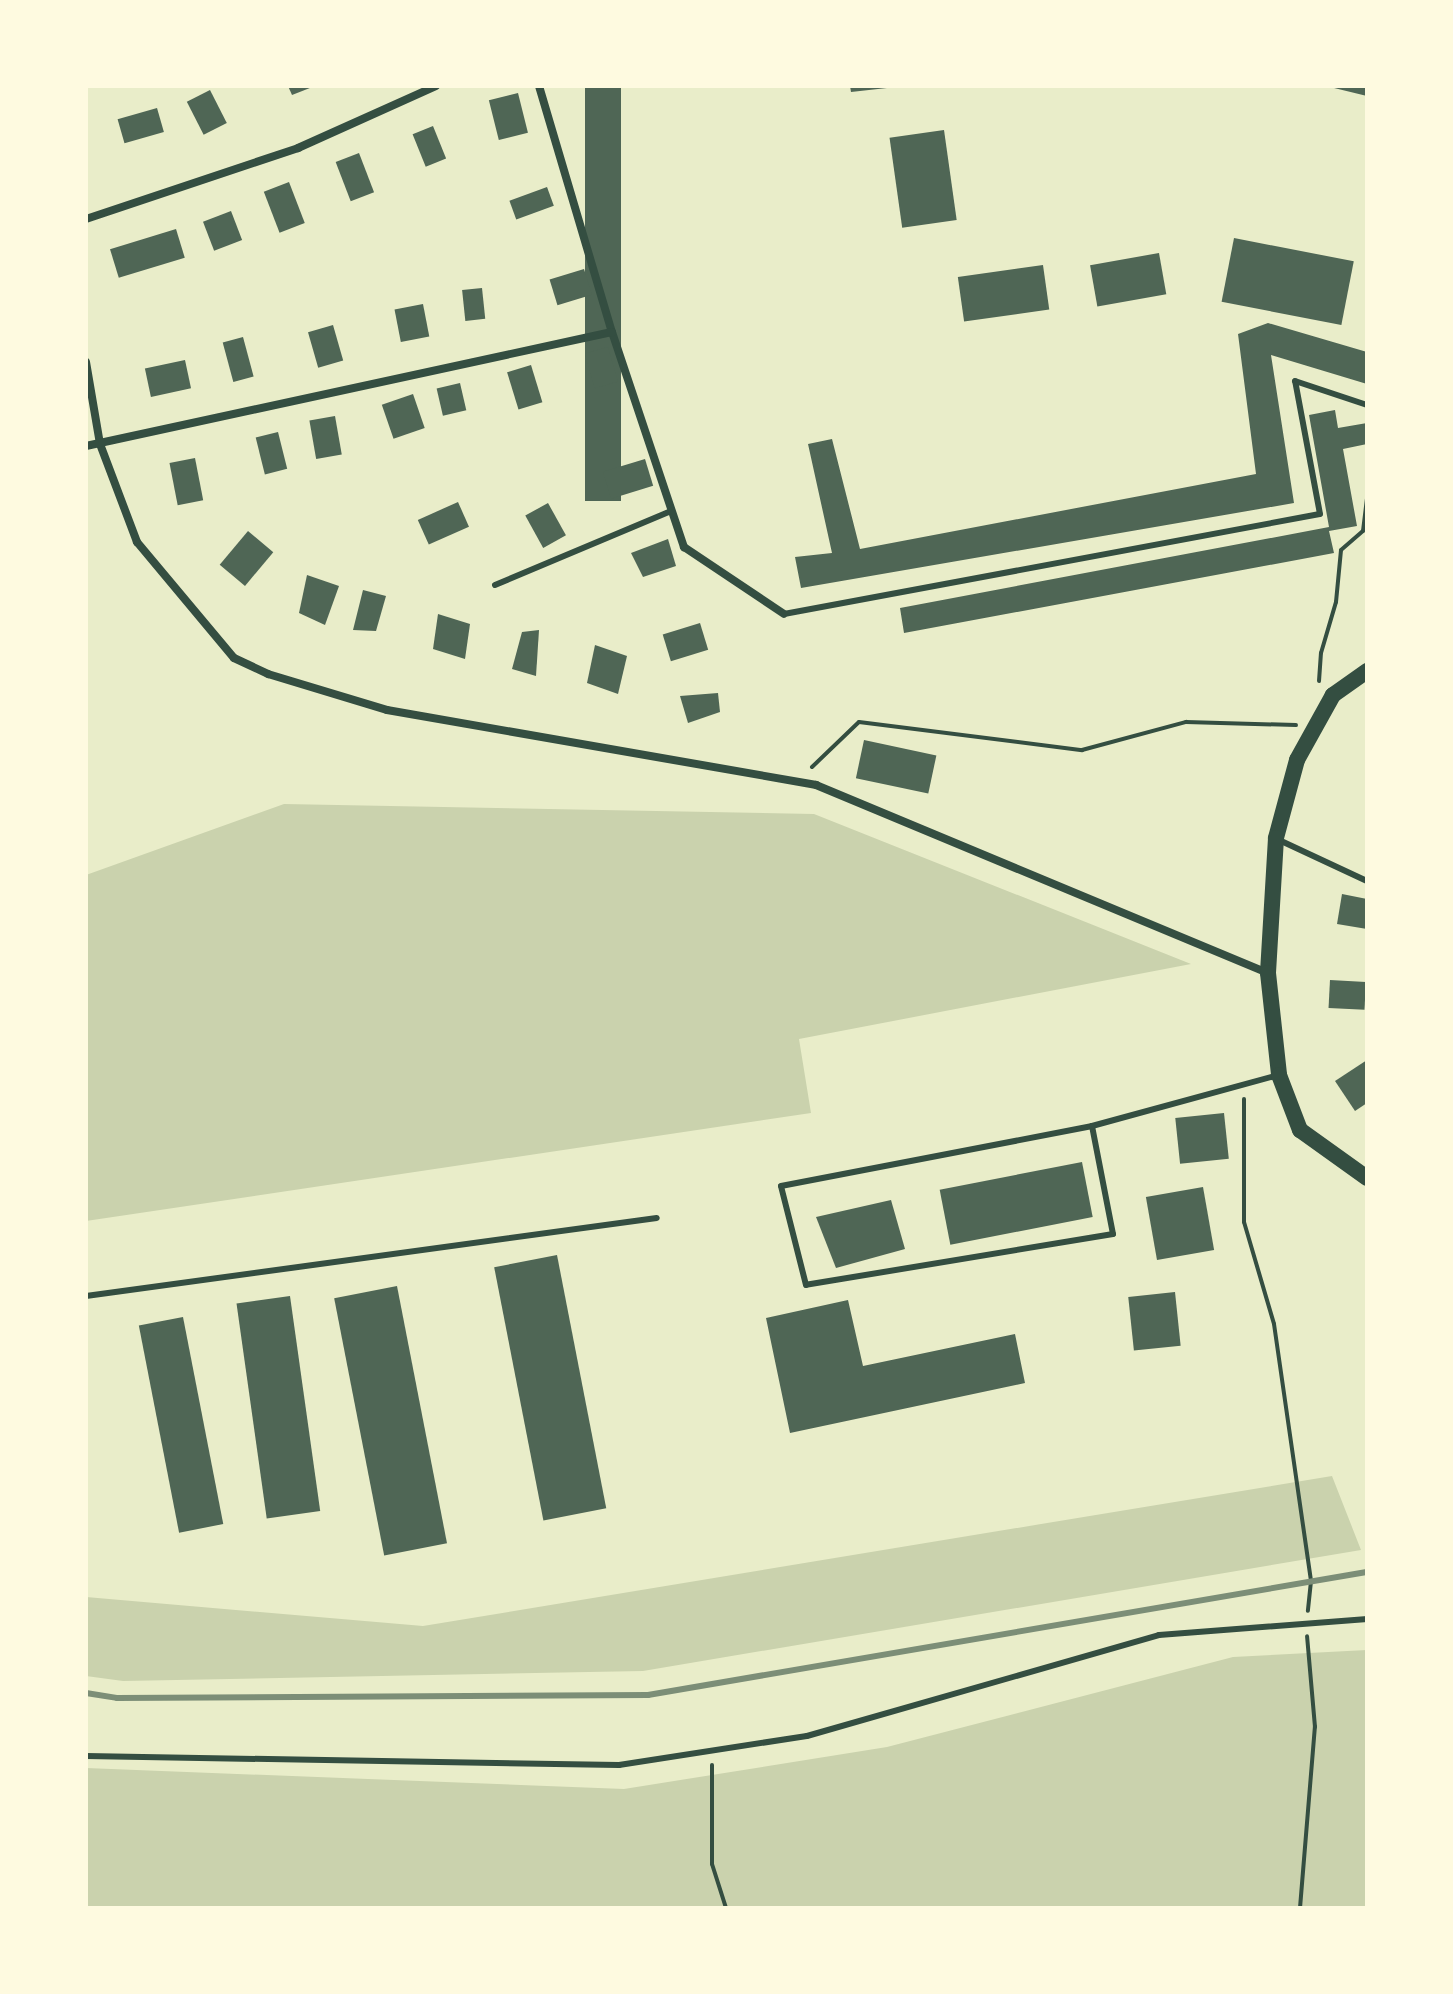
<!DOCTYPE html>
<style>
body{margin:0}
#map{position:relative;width:1453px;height:1994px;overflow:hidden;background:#e9edc9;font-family:"Fira Sans",sans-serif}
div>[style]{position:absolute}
.green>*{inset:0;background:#cad2ad}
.building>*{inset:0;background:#4f6655;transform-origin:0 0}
.path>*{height:4px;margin:-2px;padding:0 2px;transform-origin:2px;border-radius:2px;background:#344e41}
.service>*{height:6px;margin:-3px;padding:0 3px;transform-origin:3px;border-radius:3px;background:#344e41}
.minor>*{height:8px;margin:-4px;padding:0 4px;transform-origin:4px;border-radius:4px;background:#344e41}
.secondary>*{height:16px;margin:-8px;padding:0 8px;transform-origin:8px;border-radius:8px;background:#344e41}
.rail>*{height:6px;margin:-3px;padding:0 3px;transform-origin:3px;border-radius:3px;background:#7c8e77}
span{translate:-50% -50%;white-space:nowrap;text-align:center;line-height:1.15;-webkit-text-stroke:8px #fefae0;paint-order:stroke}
.frame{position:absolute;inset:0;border:88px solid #fefae0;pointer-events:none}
</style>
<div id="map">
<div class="green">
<i style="clip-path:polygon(284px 804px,814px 814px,1191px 964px,799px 1039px,811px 1113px,86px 1221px,86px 875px)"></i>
<i style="clip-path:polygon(1332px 1476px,1361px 1550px,643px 1671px,123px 1681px,86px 1676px,86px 1597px,423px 1626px)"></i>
<i style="clip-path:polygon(1367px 1650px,1367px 1908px,86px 1908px,86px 1768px,624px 1789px,887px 1747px,1233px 1657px)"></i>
</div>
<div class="building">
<i style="clip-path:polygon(288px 86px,315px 86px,292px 95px)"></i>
<i style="left:585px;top:86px;width:36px;height:415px"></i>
<i style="clip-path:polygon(850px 86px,887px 86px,887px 88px,851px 92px)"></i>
<i style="clip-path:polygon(1330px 86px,1367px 86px,1367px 96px,1330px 87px)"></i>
<i style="left:210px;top:90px;width:37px;height:26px;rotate:63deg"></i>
<i style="left:518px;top:93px;width:41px;height:30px;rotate:76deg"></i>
<i style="left:157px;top:108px;width:25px;height:41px;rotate:74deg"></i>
<i style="left:433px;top:126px;width:35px;height:22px;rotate:68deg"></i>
<i style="left:944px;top:130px;width:91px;height:55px;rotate:82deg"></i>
<i style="left:359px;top:153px;width:42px;height:25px;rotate:69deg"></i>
<i style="left:289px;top:182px;width:44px;height:27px;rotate:69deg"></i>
<i style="left:547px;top:187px;width:20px;height:40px;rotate:70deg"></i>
<i style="left:231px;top:211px;width:31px;height:30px;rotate:69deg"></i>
<i style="left:176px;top:229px;width:30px;height:69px;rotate:73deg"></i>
<i style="left:1234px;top:238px;width:122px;height:65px;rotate:11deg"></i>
<i style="left:1159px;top:253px;width:42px;height:70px;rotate:80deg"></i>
<i style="left:1043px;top:265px;width:45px;height:86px;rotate:82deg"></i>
<i style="left:584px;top:269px;width:27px;height:36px;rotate:73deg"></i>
<i style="left:482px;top:288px;width:31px;height:20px;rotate:84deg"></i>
<i style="left:423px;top:304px;width:33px;height:29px;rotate:79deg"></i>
<i style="clip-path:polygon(1268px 323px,1367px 352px,1367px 384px,1271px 355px,1294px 503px,801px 588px,795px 557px,832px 553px,808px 444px,832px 439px,860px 549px,1256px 474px,1238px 334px)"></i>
<i style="left:333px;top:325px;width:37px;height:26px;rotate:74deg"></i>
<i style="left:243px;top:337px;width:41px;height:21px;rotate:75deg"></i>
<i style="left:608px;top:347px;width:36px;height:24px;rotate:74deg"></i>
<i style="left:185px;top:360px;width:29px;height:41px;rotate:78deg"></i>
<i style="left:531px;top:365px;width:39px;height:25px;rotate:73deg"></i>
<i style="left:460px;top:383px;width:28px;height:24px;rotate:77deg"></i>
<i style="left:413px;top:394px;width:36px;height:33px;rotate:71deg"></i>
<i style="clip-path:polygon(1335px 410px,1338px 428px,1367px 423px,1367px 444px,1343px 449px,1357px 526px,1329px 531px,1334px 553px,904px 633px,900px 608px,1329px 527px,1309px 415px)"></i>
<i style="left:335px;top:416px;width:39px;height:26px;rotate:80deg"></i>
<i style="left:278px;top:432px;width:38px;height:23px;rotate:76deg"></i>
<i style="left:195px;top:458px;width:43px;height:26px;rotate:79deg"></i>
<i style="left:645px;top:459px;width:28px;height:44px;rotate:73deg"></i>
<i style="left:458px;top:502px;width:27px;height:44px;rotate:66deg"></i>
<i style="left:548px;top:503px;width:37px;height:26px;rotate:61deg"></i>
<i style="left:248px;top:531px;width:33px;height:44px;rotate:40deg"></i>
<i style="clip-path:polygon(668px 539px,676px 566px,643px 577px,631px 553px)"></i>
<i style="clip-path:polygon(307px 575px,339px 586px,325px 625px,299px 613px)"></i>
<i style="clip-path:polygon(363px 590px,386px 596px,376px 631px,353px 630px)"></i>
<i style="clip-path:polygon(438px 614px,470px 624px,465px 659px,433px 649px)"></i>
<i style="left:700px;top:623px;width:28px;height:39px;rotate:73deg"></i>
<i style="clip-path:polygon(539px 630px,536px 676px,512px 669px,522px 632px)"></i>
<i style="clip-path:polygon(595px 645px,627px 656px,618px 694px,587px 683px)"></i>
<i style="clip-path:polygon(718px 693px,720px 712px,688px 723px,680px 696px)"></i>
<i style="left:864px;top:740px;width:74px;height:39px;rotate:12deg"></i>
<i style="clip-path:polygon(1342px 894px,1367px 899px,1367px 929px,1337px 924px)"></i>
<i style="left:1330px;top:980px;width:36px;height:28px;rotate:3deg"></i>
<i style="clip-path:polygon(1367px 1060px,1367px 1103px,1355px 1111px,1335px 1081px)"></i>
<i style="left:1224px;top:1113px;width:46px;height:49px;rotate:84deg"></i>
<i style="left:1082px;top:1162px;width:56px;height:145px;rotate:79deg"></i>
<i style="left:1203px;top:1187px;width:64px;height:58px;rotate:80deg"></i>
<i style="clip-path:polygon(891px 1200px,905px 1249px,836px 1268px,816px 1217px)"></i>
<i style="left:557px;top:1255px;width:258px;height:64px;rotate:79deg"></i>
<i style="left:397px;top:1286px;width:262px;height:64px;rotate:79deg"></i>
<i style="left:1175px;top:1292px;width:54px;height:47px;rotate:84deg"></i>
<i style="left:290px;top:1296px;width:217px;height:54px;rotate:82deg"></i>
<i style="clip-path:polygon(848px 1300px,863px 1366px,1015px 1334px,1025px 1383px,790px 1433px,766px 1318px)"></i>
<i style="left:183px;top:1317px;width:211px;height:45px;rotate:79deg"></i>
</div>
<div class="path">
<i style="left:1319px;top:681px;width:28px;rotate:-86deg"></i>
<i style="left:1321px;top:653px;width:53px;rotate:-73.6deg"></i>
<i style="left:1336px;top:602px;width:52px;rotate:-84.5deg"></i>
<i style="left:1341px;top:550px;width:29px;rotate:-41deg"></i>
<i style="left:1363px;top:531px;width:35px;rotate:-83deg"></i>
<i style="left:812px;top:767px;width:65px;rotate:-43.8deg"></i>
<i style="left:859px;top:722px;width:225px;rotate:7.2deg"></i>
<i style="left:1082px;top:750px;width:108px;rotate:-15.1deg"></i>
<i style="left:1186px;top:722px;width:110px;rotate:1.6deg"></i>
<i style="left:1244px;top:1099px;width:123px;rotate:90deg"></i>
<i style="left:1244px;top:1222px;width:106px;rotate:73.6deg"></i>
<i style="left:1274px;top:1324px;width:260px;rotate:81.8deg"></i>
<i style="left:1311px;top:1581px;width:30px;rotate:96deg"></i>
<i style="left:712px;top:1765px;width:99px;rotate:90deg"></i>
<i style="left:712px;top:1864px;width:46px;rotate:72.3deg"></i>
<i style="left:1300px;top:1908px;width:182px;rotate:-85.3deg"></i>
<i style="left:1315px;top:1727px;width:91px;rotate:-95deg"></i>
</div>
<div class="service">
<i style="left:495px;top:585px;width:191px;rotate:-22.8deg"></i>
<i style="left:784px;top:614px;width:545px;rotate:-10.57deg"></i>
<i style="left:1320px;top:514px;width:135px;rotate:-100.6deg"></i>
<i style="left:1295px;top:381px;width:76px;rotate:18.4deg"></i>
<i style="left:1279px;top:840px;width:97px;rotate:25deg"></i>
<i style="left:1092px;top:1126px;width:110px;rotate:79deg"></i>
<i style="left:1113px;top:1234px;width:311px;rotate:170.6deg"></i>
<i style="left:806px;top:1285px;width:102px;rotate:-104.2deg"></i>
<i style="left:781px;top:1186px;width:317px;rotate:-10.9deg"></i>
<i style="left:1092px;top:1126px;width:194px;rotate:-15.3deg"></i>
<i style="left:86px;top:1296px;width:576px;rotate:-7.78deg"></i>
<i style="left:86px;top:1756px;width:533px;rotate:0.97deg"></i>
<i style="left:619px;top:1765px;width:190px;rotate:-8.8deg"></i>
<i style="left:807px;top:1736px;width:366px;rotate:-16deg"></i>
<i style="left:1159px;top:1635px;width:209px;rotate:-4.4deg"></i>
</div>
<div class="minor">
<i style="left:539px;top:86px;width:257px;rotate:73.5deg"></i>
<i style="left:612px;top:332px;width:227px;rotate:71.5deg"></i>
<i style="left:684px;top:547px;width:120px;rotate:33.8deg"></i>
<i style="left:86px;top:219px;width:224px;rotate:-18.5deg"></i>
<i style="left:298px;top:148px;width:151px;rotate:-24.2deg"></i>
<i style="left:86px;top:362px;width:83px;rotate:80.3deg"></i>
<i style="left:100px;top:444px;width:105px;rotate:69.3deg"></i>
<i style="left:137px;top:542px;width:151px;rotate:50.1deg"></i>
<i style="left:234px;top:658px;width:38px;rotate:25deg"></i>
<i style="left:268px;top:674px;width:124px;rotate:16.8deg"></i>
<i style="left:387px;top:710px;width:436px;rotate:9.9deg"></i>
<i style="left:816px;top:785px;width:489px;rotate:22.6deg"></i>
<i style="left:86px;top:446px;width:538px;rotate:-12.23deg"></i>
</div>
<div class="secondary">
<i style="left:1367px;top:671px;width:42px;rotate:144.8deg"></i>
<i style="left:1333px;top:695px;width:74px;rotate:119deg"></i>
<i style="left:1297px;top:760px;width:81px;rotate:105.1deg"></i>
<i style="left:1276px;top:838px;width:135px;rotate:93.4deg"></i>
<i style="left:1268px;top:973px;width:103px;rotate:83.8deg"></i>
<i style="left:1279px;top:1075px;width:59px;rotate:69.1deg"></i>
<i style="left:1300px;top:1130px;width:82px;rotate:35.6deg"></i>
</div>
<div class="rail">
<i style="left:86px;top:1693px;width:31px;rotate:9deg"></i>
<i style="left:117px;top:1698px;width:531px;rotate:-0.32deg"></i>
<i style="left:648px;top:1695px;width:729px;rotate:-9.71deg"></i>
</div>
<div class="frame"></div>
</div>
